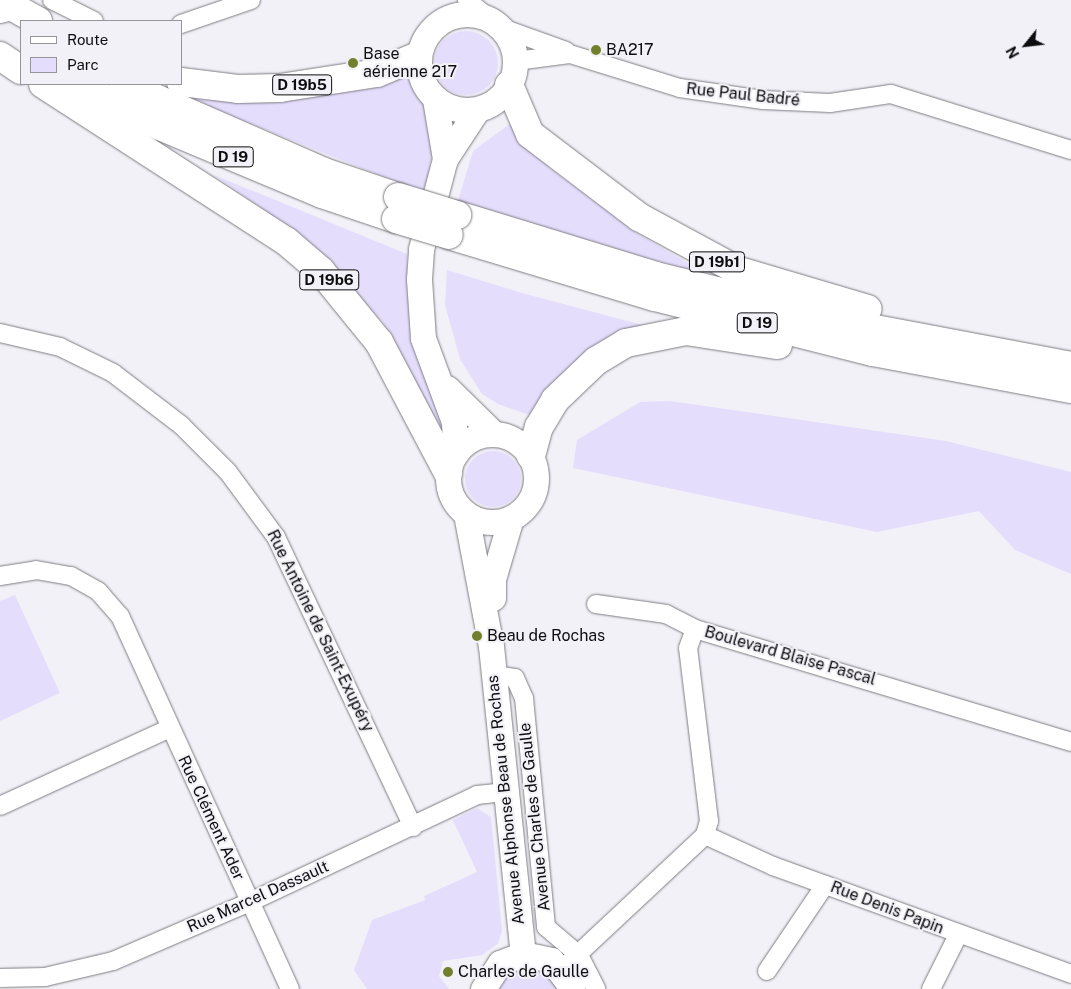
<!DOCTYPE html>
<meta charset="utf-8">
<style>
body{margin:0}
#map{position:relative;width:1071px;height:989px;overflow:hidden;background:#f2f1f7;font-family:"Public Sans",sans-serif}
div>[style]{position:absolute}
.green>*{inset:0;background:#e5ddfc}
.round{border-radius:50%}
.roads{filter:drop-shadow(0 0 1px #7d7c82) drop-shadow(0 0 1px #7d7c82)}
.minor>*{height:18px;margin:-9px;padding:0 9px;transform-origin:9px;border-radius:9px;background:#fff}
.secondary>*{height:25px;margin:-12.5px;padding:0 12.5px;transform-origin:12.5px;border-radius:12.5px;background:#fff}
.secondary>.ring{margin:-12.5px;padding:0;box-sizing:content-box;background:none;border:25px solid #fff;border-radius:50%}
.primary>*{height:28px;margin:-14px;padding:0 14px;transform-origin:14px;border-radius:14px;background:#fff}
.bridges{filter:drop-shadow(0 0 1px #7d7c82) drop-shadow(0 0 1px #7d7c82)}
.primary-bridge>*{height:28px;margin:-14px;padding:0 14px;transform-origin:14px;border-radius:14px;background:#fff}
.dots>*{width:14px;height:14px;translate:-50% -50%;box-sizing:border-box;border:2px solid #f2f1f7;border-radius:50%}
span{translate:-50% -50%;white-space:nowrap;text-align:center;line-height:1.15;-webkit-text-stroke:4px #f2f1f7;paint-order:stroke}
.shield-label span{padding:1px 4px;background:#f2f1f7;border:1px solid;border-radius:4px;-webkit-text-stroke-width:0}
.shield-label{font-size:15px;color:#0d0c0e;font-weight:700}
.poi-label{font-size:16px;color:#0d0c0e}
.left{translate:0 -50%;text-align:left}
.street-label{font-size:16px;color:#0d0c0e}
.legend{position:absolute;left:20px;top:20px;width:162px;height:65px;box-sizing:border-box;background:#f2f1f7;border:1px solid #96959a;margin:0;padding:6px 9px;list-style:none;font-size:15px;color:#0d0c0e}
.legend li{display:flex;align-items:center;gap:10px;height:25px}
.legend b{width:25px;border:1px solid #96959a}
.north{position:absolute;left:1001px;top:20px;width:50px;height:50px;-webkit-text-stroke:4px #f2f1f7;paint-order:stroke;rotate:241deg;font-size:14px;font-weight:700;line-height:20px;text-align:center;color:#0d0c0e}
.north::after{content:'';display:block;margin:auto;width:18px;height:22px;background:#0d0c0e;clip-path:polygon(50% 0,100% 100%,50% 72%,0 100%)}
</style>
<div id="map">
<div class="green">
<i class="round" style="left:434px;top:31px;width:64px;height:64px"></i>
<i style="clip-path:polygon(406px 73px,419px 98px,430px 106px,433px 145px,426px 194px,187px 98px,236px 101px)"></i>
<i style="clip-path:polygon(511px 123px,548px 167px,633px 231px,710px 276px,457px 204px,473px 151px)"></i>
<i style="clip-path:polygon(214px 175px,407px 254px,410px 322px,446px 422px,440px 435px,383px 322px,292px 230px)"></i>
<i style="clip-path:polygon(447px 270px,522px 293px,650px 327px,535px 417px,498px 404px,482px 394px,470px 375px,460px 359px,445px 305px)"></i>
<i style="clip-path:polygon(670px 401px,946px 441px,1071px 472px,1071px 574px,1015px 550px,979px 511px,877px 532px,573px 468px,577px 440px,640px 402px)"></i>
<i class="round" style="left:465px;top:451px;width:56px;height:56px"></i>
<i style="clip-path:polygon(15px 595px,60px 693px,0 721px,0 601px)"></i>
<i style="clip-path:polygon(477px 808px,491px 817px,502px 931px,498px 944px,482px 955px,443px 961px,439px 976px,449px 989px,367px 989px,354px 970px,372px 920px,425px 900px,424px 896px,477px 872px,453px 820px)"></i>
<i style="clip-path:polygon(529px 965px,552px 973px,562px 989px,498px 989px,506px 974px)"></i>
</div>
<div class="roads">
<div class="minor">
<i style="left:52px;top:0;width:47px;rotate:26.6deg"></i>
<i style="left:467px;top:0;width:26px;rotate:40deg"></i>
<i style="left:181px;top:24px;width:74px;rotate:-18.9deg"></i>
<i style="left:502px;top:28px;width:68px;rotate:19.8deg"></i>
<i style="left:516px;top:61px;width:54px;rotate:-7.4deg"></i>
<i style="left:570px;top:54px;width:115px;rotate:17.2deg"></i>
<i style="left:680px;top:88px;width:84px;rotate:8.2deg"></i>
<i style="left:763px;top:100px;width:67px;rotate:2.6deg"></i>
<i style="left:830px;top:103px;width:62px;rotate:-8.4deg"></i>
<i style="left:891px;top:94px;width:189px;rotate:17.3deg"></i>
<i style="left:0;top:333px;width:62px;rotate:13.1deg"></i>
<i style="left:60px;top:347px;width:59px;rotate:26.1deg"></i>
<i style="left:113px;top:373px;width:86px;rotate:37.4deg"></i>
<i style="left:181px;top:425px;width:66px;rotate:45deg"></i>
<i style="left:228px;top:472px;width:81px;rotate:53.6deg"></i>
<i style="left:276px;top:537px;width:321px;rotate:64.7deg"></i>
<i style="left:0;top:576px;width:36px;rotate:-9deg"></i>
<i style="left:36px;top:570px;width:36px;rotate:10deg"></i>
<i style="left:71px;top:576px;width:31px;rotate:29deg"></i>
<i style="left:98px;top:591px;width:33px;rotate:49deg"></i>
<i style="left:120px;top:616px;width:410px;rotate:65.5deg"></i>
<i style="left:596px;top:604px;width:71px;rotate:8.1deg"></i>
<i style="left:666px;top:614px;width:33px;rotate:27deg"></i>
<i style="left:494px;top:675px;width:21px;rotate:8deg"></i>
<i style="left:515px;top:678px;width:22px;rotate:66deg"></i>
<i style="left:524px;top:698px;width:230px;rotate:84.5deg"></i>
<i style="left:546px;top:927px;width:43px;rotate:40.3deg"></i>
<i style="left:579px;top:955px;width:38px;rotate:63deg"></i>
<i style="left:0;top:806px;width:187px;rotate:-24.6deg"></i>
<i style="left:705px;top:835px;width:75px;rotate:24.5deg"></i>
<i style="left:773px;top:866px;width:317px;rotate:19.9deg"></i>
<i style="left:562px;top:969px;width:196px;rotate:-43.1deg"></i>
<i style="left:705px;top:835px;width:15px;rotate:-74deg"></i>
<i style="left:709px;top:821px;width:174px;rotate:-96.9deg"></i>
<i style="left:688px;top:648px;width:20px;rotate:-70deg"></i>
<i style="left:695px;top:629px;width:393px;rotate:16.7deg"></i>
<i style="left:767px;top:971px;width:104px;rotate:-56deg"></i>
<i style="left:0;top:978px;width:45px;rotate:-1.3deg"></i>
<i style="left:45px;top:977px;width:70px;rotate:-13.2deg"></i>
<i style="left:113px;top:961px;width:149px;rotate:-23.3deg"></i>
<i style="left:250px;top:902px;width:251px;rotate:-25.2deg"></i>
<i style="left:477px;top:795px;width:30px;rotate:-6deg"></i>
<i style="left:931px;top:989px;width:60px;rotate:-63.4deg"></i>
</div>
<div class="secondary">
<i class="ring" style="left:419px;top:14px;width:71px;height:71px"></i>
<i style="left:435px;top:99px;width:61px;rotate:80.5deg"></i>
<i style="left:447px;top:388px;width:64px;rotate:44.4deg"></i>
<i class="ring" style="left:448px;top:434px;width:63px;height:63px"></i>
<i style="left:456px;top:453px;width:31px;rotate:-94deg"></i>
<i style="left:454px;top:422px;width:90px;rotate:-110.3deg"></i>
<i style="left:423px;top:338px;width:59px;rotate:-93.9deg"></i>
<i style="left:419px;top:279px;width:30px;rotate:-86deg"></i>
<i style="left:421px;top:249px;width:93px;rotate:-75.1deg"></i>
<i style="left:445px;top:159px;width:59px;rotate:-56.9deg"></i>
<i style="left:466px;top:514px;width:134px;rotate:79.3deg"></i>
<i style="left:491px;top:646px;width:310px;rotate:84.1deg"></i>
<i style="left:493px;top:598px;width:19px;rotate:-90deg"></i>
<i style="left:493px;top:579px;width:64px;rotate:-73.6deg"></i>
<i style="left:483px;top:989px;width:31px;rotate:-57deg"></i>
<i style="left:500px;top:963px;width:25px;rotate:-21deg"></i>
<i style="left:523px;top:954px;width:29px;rotate:12deg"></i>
<i style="left:551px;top:960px;width:36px;rotate:53deg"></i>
</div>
<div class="primary">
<i style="left:0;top:9px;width:11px;rotate:-15deg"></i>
<i style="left:11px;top:6px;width:31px;rotate:29deg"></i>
<i style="left:0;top:56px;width:25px;rotate:34deg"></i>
<i style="left:181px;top:82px;width:57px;rotate:7deg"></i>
<i style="left:238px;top:89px;width:42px;rotate:-1.4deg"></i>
<i style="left:280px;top:88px;width:98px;rotate:-8.8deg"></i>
<i style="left:377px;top:73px;width:44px;rotate:-22.5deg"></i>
<i style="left:43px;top:84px;width:289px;rotate:32.9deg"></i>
<i style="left:286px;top:241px;width:46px;rotate:40.6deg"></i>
<i style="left:321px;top:271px;width:92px;rotate:50.8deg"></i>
<i style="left:379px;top:342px;width:148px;rotate:62.2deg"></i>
<i style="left:75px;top:84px;width:95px;rotate:26.3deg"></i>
<i style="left:160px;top:126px;width:176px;rotate:22.8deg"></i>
<i style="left:322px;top:194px;width:78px;rotate:18.7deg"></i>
<i style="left:123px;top:84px;width:219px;rotate:23.6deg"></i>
<i style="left:324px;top:172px;width:78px;rotate:18.7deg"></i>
<i style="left:509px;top:85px;width:53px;rotate:66.8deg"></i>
<i style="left:530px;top:134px;width:137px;rotate:37.3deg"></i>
<i style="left:639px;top:217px;width:114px;rotate:28.4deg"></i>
<i style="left:739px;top:271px;width:134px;rotate:16.4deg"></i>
<i style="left:457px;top:215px;width:208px;rotate:17deg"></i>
<i style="left:656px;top:276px;width:220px;rotate:13.7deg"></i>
<i style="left:870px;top:328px;width:205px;rotate:10.7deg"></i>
<i style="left:449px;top:235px;width:215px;rotate:16.8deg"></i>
<i style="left:655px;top:297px;width:225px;rotate:14.2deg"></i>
<i style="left:873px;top:352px;width:201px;rotate:10.6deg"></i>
<i style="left:531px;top:456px;width:30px;rotate:-75deg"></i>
<i style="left:539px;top:427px;width:31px;rotate:-59deg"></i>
<i style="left:555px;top:400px;width:57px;rotate:-43.6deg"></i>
<i style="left:596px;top:361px;width:35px;rotate:-31deg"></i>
<i style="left:626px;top:343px;width:61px;rotate:-11.3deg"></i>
<i style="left:686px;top:331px;width:93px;rotate:8.7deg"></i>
</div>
</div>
<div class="bridges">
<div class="primary-bridge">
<i style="left:398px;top:197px;width:62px;rotate:17deg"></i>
<i style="left:396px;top:219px;width:55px;rotate:16.8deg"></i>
</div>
</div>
<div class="dots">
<i style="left:596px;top:50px;background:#72802d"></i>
<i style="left:353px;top:63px;background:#72802d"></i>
<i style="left:477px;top:636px;background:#72802d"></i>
<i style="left:448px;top:972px;background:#72802d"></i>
</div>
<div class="shield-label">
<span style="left:302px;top:85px">D 19b5</span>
<span style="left:233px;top:157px">D 19</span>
<span style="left:717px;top:262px">D 19b1</span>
<span style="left:329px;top:280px">D 19b6</span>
<span style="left:757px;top:323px">D 19</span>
</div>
<div class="poi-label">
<span class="left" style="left:606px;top:50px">BA217</span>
<span class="left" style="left:363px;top:63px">Base<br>aérienne 217</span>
<span class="left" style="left:487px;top:636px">Beau de Rochas</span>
<span class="left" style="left:458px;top:972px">Charles de Gaulle</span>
</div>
<div class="street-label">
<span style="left:743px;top:95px;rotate:6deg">Rue Paul Badré</span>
<span style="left:320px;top:631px;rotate:64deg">Rue Antoine de Saint-Exupéry</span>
<span style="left:790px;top:656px;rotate:16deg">Boulevard Blaise Pascal</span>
<span style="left:506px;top:800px;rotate:-96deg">Avenue Alphonse Beau de Rochas</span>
<span style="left:535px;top:817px;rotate:-96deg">Avenue Charles de Gaulle</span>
<span style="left:211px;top:818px;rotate:65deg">Rue Clément Ader</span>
<span style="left:258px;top:897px;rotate:-24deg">Rue Marcel Dassault</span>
<span style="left:887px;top:908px;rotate:21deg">Rue Denis Papin</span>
</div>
<ul class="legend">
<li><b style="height:6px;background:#fff"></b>Route</li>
<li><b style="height:14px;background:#e5ddfc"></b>Parc</li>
</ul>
<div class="north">N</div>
</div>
